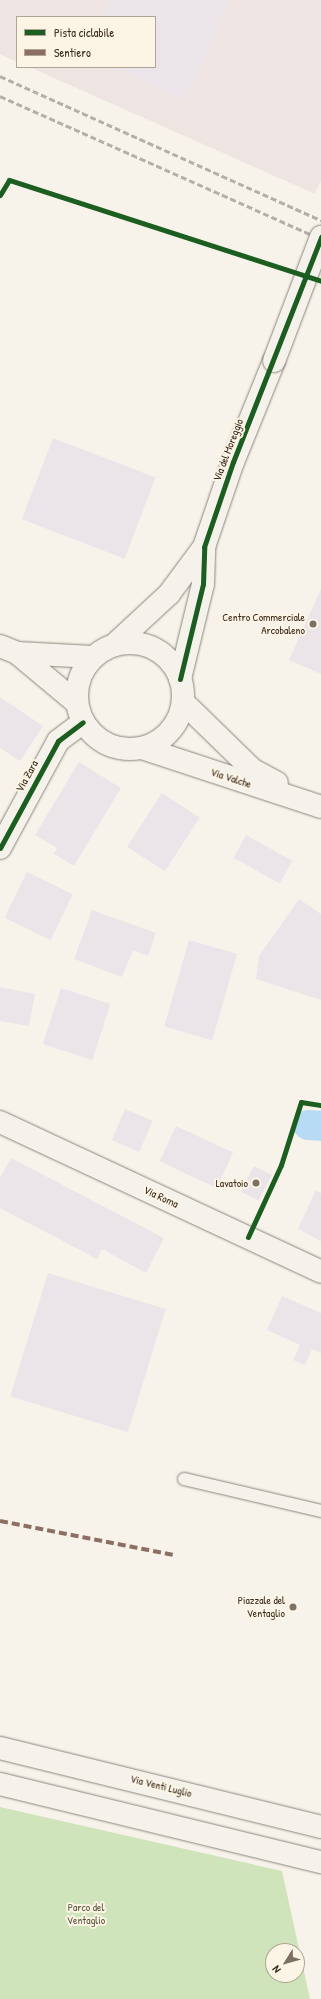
<!DOCTYPE html>
<style>
body{margin:0}
#map{position:relative;width:321px;height:1999px;overflow:hidden;background:#f7f3ea;font-family:"Patrick Hand",sans-serif}
div>[style]{position:absolute}
.built>*{inset:0;background:#eee5e3}
.green>*{inset:0;background:#cfe4bb}
.canal>*{height:30px;margin:-15px;padding:0 15px;transform-origin:15px;border-radius:15px;background:#b7daf5}
.building>*{inset:0;background:#ebe5ea;transform-origin:0 0}
.roads{filter:drop-shadow(0 0 1px #8b867f) drop-shadow(0 0 1px #8b867f)}
.lane>*{height:12px;margin:-6px;padding:0 6px;transform-origin:6px;border-radius:6px;background:#f5f2ec}
.secondary>*{height:22px;margin:-11px;padding:0 11px;transform-origin:11px;border-radius:11px;background:#f5f2ec}
.secondary>.ring{margin:-11px;padding:0;box-sizing:content-box;background:none;border:22px solid #f5f2ec;border-radius:50%}
.rail>*{height:3px;margin-top:-1.5px;transform-origin:0;background:repeating-linear-gradient(90deg,#b3afa9 0 6px,transparent 0 9px)}
.bridges{filter:drop-shadow(0 0 1px #8b867f) drop-shadow(0 0 1px #8b867f)}
.secondary-bridge>*{height:22px;margin:-11px;padding:0 11px;transform-origin:11px;border-radius:11px;background:#f5f2ec}
.quiet>*{height:4px;margin-top:-2px;transform-origin:0;background:repeating-linear-gradient(90deg,#8d6e63 0 8px,transparent 0 12px)}
.cycleway>*{height:5px;margin:-2.5px;padding:0 2.5px;transform-origin:2.5px;border-radius:2.5px;background:#1b5e20}
.dots>*{width:11px;height:11px;translate:-50% -50%;box-sizing:border-box;border:2px solid #fcf5e5;border-radius:50%}
span{translate:-50% -50%;white-space:nowrap;text-align:center;line-height:1.15;-webkit-text-stroke:4px #fcf5e5;paint-order:stroke}
.street-label{font-size:11px;color:#3b2a1e}
.poi-label{font-size:11px;color:#3b2a1e}
.right{translate:-100% -50%;text-align:right}
.park-label{font-size:11px;color:#58563c}
.legend{position:absolute;left:16px;top:16px;width:140px;height:52px;box-sizing:border-box;background:#fcf5e5;border:1px solid #afa495;margin:0;padding:5px 7px;list-style:none;font-size:12px;color:#3b2a1e}
.legend li{display:flex;align-items:center;gap:8px;height:20px}
.legend b{width:20px;border:1px solid #afa495}
.north{position:absolute;left:265px;top:1943px;width:40px;height:40px;box-sizing:border-box;background:#fcf5e5;border:1px solid #afa495;border-radius:50%;rotate:233deg;font-size:11px;font-weight:700;line-height:16px;text-align:center;color:#3b2a1e}
.north::after{content:'';display:block;margin:auto;width:14px;height:18px;background:#7d7065;clip-path:polygon(50% 0,100% 100%,50% 72%,0 100%)}
</style>
<div id="map">
<div class="built">
<i style="clip-path:polygon(0 0,321px 0,321px 180px,315px 194px,29px 67px,155px 67px,155px 17px,17px 17px,17px 62px,0 54px)"></i>
</div>
<div class="green">
<i style="clip-path:polygon(evenodd,0 1807px,282px 1871px,310px 1999px,0 1999px,0 1807px,273px 1951px,297px 1951px,297px 1975px,273px 1975px,273px 1951px)"></i>
</div>
<div class="canal">
<i style="left:308px;top:1125px;width:13px;rotate:4deg"></i>
</div>
<div class="building">
<i style="clip-path:polygon(110px 0,230px 0,186px 101px,109px 67px,155px 67px,155px 17px,103px 17px)"></i>
<i style="left:53px;top:438px;width:110px;height:87px;rotate:21deg"></i>
<i style="clip-path:polygon(321px 589px,321px 674px,289px 660px)"></i>
<i style="clip-path:polygon(0 697px,43px 726px,20px 761px,0 748px)"></i>
<i style="clip-path:polygon(79px 762px,121px 788px,74px 866px,54px 854px,57px 848px,35px 835px)"></i>
<i style="left:162px;top:793px;width:45px;height:64px;rotate:33deg"></i>
<i style="left:246px;top:835px;width:53px;height:26px;rotate:29deg"></i>
<i style="left:27px;top:872px;width:51px;height:51px;rotate:26deg"></i>
<i style="clip-path:polygon(299px 899px,321px 914px,321px 1000px,256px 979px,259px 956px)"></i>
<i style="clip-path:polygon(92px 910px,156px 933px,148px 956px,133px 950px,122px 977px,74px 959px)"></i>
<i style="left:189px;top:940px;width:50px;height:90px;rotate:16deg"></i>
<i style="clip-path:polygon(0 987px,35px 994px,29px 1026px,0 1021px)"></i>
<i style="left:61px;top:988px;width:52px;height:59px;rotate:18deg"></i>
<i style="left:125px;top:1109px;width:30px;height:34px;rotate:23deg"></i>
<i style="left:176px;top:1126px;width:63px;height:39px;rotate:25deg"></i>
<i style="clip-path:polygon(11px 1158px,164px 1238px,146px 1273px,102px 1249px,97px 1259px,0 1208px,0 1178px)"></i>
<i style="left:254px;top:1166px;width:20px;height:29px;rotate:27deg"></i>
<i style="clip-path:polygon(316px 1190px,321px 1193px,321px 1241px,298px 1229px)"></i>
<i style="left:48px;top:1273px;width:123px;height:129px;rotate:17deg"></i>
<i style="clip-path:polygon(282px 1296px,321px 1313px,321px 1353px,312px 1349px,305px 1365px,293px 1360px,300px 1345px,267px 1330px)"></i>
</div>
<div class="roads">
<div class="lane">
<i style="left:184px;top:1479px;width:141px;rotate:13.1deg"></i>
</div>
<div class="secondary">
<i class="ring" style="left:77px;top:643px;width:84px;height:84px"></i>
<i style="left:114px;top:645px;width:75px;rotate:-42.8deg"></i>
<i style="left:169px;top:594px;width:59px;rotate:-53.3deg"></i>
<i style="left:0;top:646px;width:18px;rotate:22deg"></i>
<i style="left:17px;top:653px;width:78px;rotate:39.8deg"></i>
<i style="left:17px;top:653px;width:76px;rotate:3deg"></i>
<i style="left:180px;top:679px;width:98px;rotate:-76.4deg"></i>
<i style="left:203px;top:584px;width:37px;rotate:-88deg"></i>
<i style="left:204px;top:547px;width:90px;rotate:-71.2deg"></i>
<i style="left:233px;top:462px;width:109px;rotate:-67.9deg"></i>
<i style="left:183px;top:702px;width:98px;rotate:44.2deg"></i>
<i style="left:253px;top:770px;width:27px;rotate:28deg"></i>
<i style="left:142px;top:748px;width:188px;rotate:18.2deg"></i>
<i style="left:0;top:848px;width:122px;rotate:-61.5deg"></i>
<i style="left:58px;top:741px;width:31px;rotate:-37deg"></i>
<i style="left:0;top:1122px;width:354px;rotate:25deg"></i>
<i style="left:0;top:1748px;width:331px;rotate:13.8deg"></i>
<i style="left:0;top:1784px;width:330px;rotate:13.7deg"></i>
</div>
</div>
<div class="rail">
<i style="left:0;top:76px;width:352px;rotate:24.2deg"></i>
<i style="left:0;top:96px;width:351px;rotate:24deg"></i>
</div>
<div class="bridges">
<div class="secondary-bridge">
<i style="left:274px;top:361px;width:133px;rotate:-69.2deg"></i>
</div>
</div>
<div class="quiet">
<i style="left:0;top:1521px;width:177px;rotate:11.1deg"></i>
</div>
<div class="cycleway">
<i style="left:0;top:195px;width:17px;rotate:-59deg"></i>
<i style="left:9px;top:180px;width:328px;rotate:17.9deg"></i>
<i style="left:180px;top:679px;width:98px;rotate:-76.4deg"></i>
<i style="left:203px;top:584px;width:37px;rotate:-88deg"></i>
<i style="left:204px;top:547px;width:90px;rotate:-71.2deg"></i>
<i style="left:233px;top:462px;width:242px;rotate:-68.6deg"></i>
<i style="left:0;top:848px;width:122px;rotate:-61.5deg"></i>
<i style="left:58px;top:741px;width:31px;rotate:-37deg"></i>
<i style="left:248px;top:1237px;width:79px;rotate:-65.4deg"></i>
<i style="left:281px;top:1165px;width:66px;rotate:-72.4deg"></i>
<i style="left:301px;top:1102px;width:20px;rotate:9deg"></i>
</div>
<div class="dots">
<i style="left:313px;top:624px;background:#7d7065"></i>
<i style="left:256px;top:1183px;background:#7d7065"></i>
<i style="left:293px;top:1607px;background:#7d7065"></i>
</div>
<div class="street-label">
<span style="left:228px;top:450px;rotate:-69deg">Via del Moreggio</span>
<span style="left:27px;top:776px;rotate:-61deg">Via Zara</span>
<span style="left:231px;top:778px;rotate:18deg">Via Valche</span>
<span style="left:161px;top:1197px;rotate:25deg">Via Roma</span>
<span style="left:161px;top:1786px;rotate:14deg">Via Venti Luglio</span>
</div>
<div class="poi-label">
<span class="right" style="left:305px;top:624px">Centro Commerciale<br>Arcobaleno</span>
<span class="right" style="left:248px;top:1183px">Lavatoio</span>
<span class="right" style="left:285px;top:1607px">Piazzale del<br>Ventaglio</span>
</div>
<div class="park-label">
<span style="left:86px;top:1914px">Parco del<br>Ventaglio</span>
</div>
<ul class="legend">
<li><b style="height:5px;background:#1b5e20"></b>Pista ciclabile</li>
<li><b style="height:5px;background:#8d6e63"></b>Sentiero</li>
</ul>
<div class="north">N</div>
</div>
